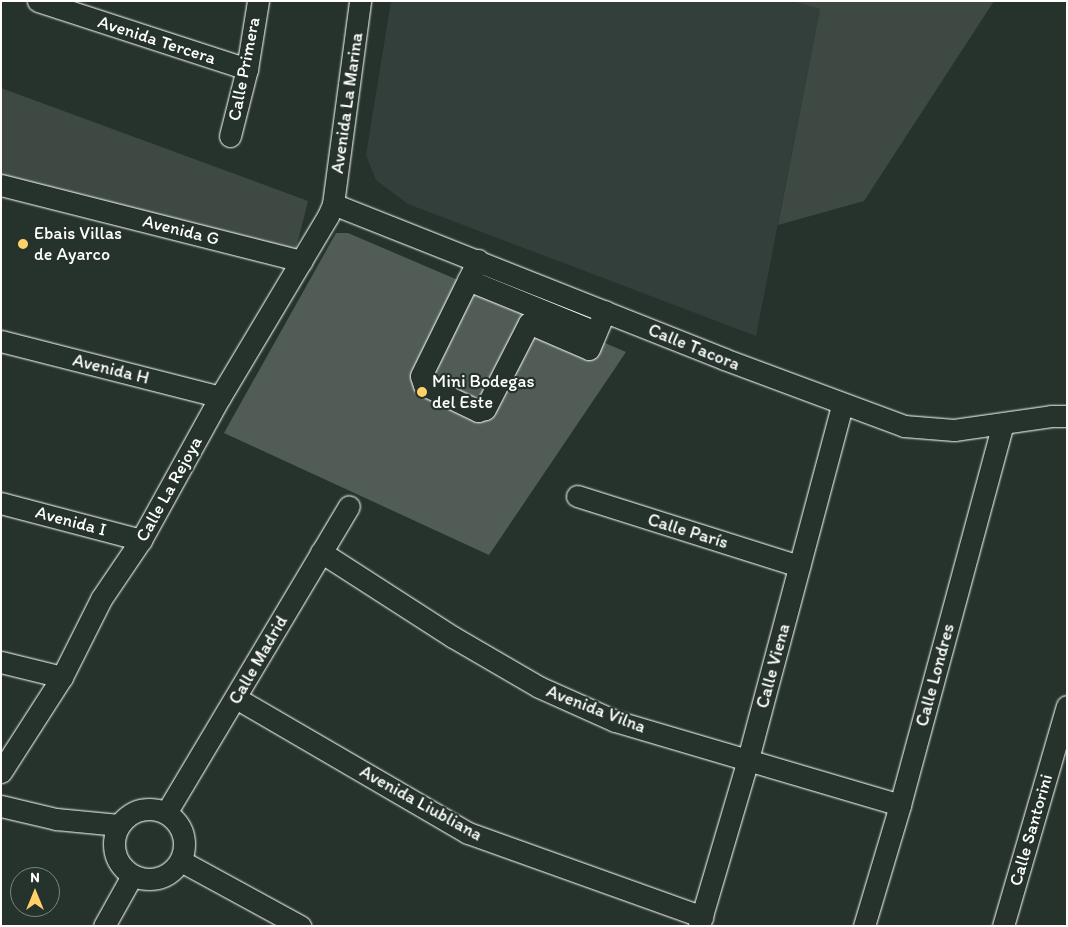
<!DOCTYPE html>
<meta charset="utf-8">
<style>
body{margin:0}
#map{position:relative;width:1068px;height:927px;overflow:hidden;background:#26332d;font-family:Itim,sans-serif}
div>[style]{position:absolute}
.built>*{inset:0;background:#333f3a}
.green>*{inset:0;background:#3e4944}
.building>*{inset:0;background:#515c57}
.roads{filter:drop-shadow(0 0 1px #fff) drop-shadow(0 0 1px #fff)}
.minor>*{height:21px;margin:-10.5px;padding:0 10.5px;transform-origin:10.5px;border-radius:10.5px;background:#26332d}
.minor>.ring{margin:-10.5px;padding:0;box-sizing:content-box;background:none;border:21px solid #26332d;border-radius:50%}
.dots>*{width:14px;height:14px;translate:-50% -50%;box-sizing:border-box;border:2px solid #26332d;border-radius:50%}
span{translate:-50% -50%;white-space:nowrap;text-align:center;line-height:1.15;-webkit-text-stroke:4.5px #26332d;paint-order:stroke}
.street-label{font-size:18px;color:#fff}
.poi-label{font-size:18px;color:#fff}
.left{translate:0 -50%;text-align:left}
.frame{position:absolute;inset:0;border:2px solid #fff;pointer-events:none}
.north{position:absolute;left:10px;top:867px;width:50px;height:50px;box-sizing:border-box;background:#26332d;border:1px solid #7d8581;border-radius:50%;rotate:0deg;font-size:14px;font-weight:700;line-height:20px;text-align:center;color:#fff}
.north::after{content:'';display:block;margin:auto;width:18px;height:22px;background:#ffd166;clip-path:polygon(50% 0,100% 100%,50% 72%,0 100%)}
</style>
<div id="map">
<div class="built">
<i style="clip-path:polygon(391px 1px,791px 1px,820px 9px,756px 336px,408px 204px,376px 180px,366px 155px)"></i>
</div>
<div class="green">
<i style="clip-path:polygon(791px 1px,994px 1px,864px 201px,778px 225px,820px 9px)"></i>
<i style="clip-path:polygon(1px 88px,308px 201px,295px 253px,1px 179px)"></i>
</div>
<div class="building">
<i style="clip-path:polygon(336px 233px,348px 233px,626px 352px,489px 555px,224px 433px)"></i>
</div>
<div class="roads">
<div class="minor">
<i style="left:38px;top:1px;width:220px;rotate:18deg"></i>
<i style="left:230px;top:136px;width:69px;rotate:-75.8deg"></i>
<i style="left:247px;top:69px;width:69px;rotate:-80.8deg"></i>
<i style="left:1px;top:185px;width:310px;rotate:14.2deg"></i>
<i style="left:333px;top:204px;width:421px;rotate:21.6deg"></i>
<i style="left:724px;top:359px;width:192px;rotate:20.4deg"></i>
<i style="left:904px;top:426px;width:50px;rotate:4.6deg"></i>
<i style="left:954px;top:430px;width:98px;rotate:-8.2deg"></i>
<i style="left:1051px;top:416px;width:16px"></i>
<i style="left:478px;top:260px;width:129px;rotate:116.2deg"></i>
<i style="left:421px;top:376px;width:9px;rotate:72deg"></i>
<i style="left:424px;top:385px;width:60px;rotate:25.7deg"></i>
<i style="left:478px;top:411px;width:7px;rotate:-16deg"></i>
<i style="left:485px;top:409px;width:97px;rotate:-62.9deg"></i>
<i style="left:529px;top:323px;width:65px;rotate:23.4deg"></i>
<i style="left:589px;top:349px;width:41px;rotate:-67.2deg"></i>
<i style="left:468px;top:280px;width:138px;rotate:22.1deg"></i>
<i style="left:1px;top:341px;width:226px;rotate:14.3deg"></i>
<i style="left:577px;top:496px;width:233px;rotate:17.5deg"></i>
<i style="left:1px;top:503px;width:145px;rotate:14.8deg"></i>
<i style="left:321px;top:552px;width:157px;rotate:32.8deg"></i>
<i style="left:453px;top:637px;width:99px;rotate:30.2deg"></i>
<i style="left:539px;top:687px;width:83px;rotate:24.1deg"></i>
<i style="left:615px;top:721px;width:297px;rotate:16.4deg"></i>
<i style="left:1px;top:662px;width:63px;rotate:13.8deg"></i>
<i style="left:236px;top:698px;width:268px;rotate:30.2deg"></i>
<i style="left:468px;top:833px;width:249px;rotate:19.7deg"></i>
<i style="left:1px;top:772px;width:113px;rotate:-57.3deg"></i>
<i style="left:62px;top:677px;width:87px;rotate:-63.4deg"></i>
<i style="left:101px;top:599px;width:71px;rotate:-55.9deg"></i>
<i style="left:141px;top:540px;width:163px;rotate:-61.1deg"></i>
<i style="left:220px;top:397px;width:211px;rotate:-59.2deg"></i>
<i style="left:328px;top:216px;width:13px;rotate:-67deg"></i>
<i style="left:333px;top:204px;width:205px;rotate:-82.4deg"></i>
<i style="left:1px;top:806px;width:57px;rotate:13.3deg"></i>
<i style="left:56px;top:819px;width:63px;rotate:5.4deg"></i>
<i class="ring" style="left:114px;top:809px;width:49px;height:49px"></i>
<i style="left:166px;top:813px;width:357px;rotate:-59.2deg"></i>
<i style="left:181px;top:861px;width:136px;rotate:28.6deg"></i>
<i style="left:104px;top:926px;width:57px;rotate:-60.8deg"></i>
<i style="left:699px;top:926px;width:174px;rotate:-73.6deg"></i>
<i style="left:748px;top:759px;width:366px;rotate:-75.1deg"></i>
<i style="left:864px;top:926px;width:126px;rotate:-73.4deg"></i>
<i style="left:900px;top:805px;width:395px;rotate:-74.9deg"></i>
<i style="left:1003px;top:926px;width:229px;rotate:-73.8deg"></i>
</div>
</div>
<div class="dots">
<i style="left:23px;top:244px;background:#ffd166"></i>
<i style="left:422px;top:392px;background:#ffd166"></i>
</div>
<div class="street-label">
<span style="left:157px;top:40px;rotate:18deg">Avenida Tercera</span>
<span style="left:244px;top:69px;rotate:-79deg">Calle Primera</span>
<span style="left:347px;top:103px;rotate:-82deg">Avenida La Marina</span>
<span style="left:181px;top:230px;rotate:14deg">Avenida G</span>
<span style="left:694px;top:347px;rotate:22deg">Calle Tacora</span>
<span style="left:111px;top:369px;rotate:14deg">Avenida H</span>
<span style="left:169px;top:489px;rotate:-61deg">Calle La Rejoya</span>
<span style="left:71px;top:521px;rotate:15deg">Avenida I</span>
<span style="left:688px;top:531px;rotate:17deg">Calle París</span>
<span style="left:258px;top:660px;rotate:-60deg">Calle Madrid</span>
<span style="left:773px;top:666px;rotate:-75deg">Calle Viena</span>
<span style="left:935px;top:675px;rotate:-75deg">Calle Londres</span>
<span style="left:596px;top:709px;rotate:21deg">Avenida Vilna</span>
<span style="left:421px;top:803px;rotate:29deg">Avenida Liubliana</span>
<span style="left:1031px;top:830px;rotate:-74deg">Calle Santorini</span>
</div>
<div class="poi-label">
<span class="left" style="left:34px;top:244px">Ebais Villas<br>de Ayarco</span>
<span class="left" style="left:432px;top:392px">Mini Bodegas<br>del Este</span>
</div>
<div class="frame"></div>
<div class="north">N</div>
</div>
